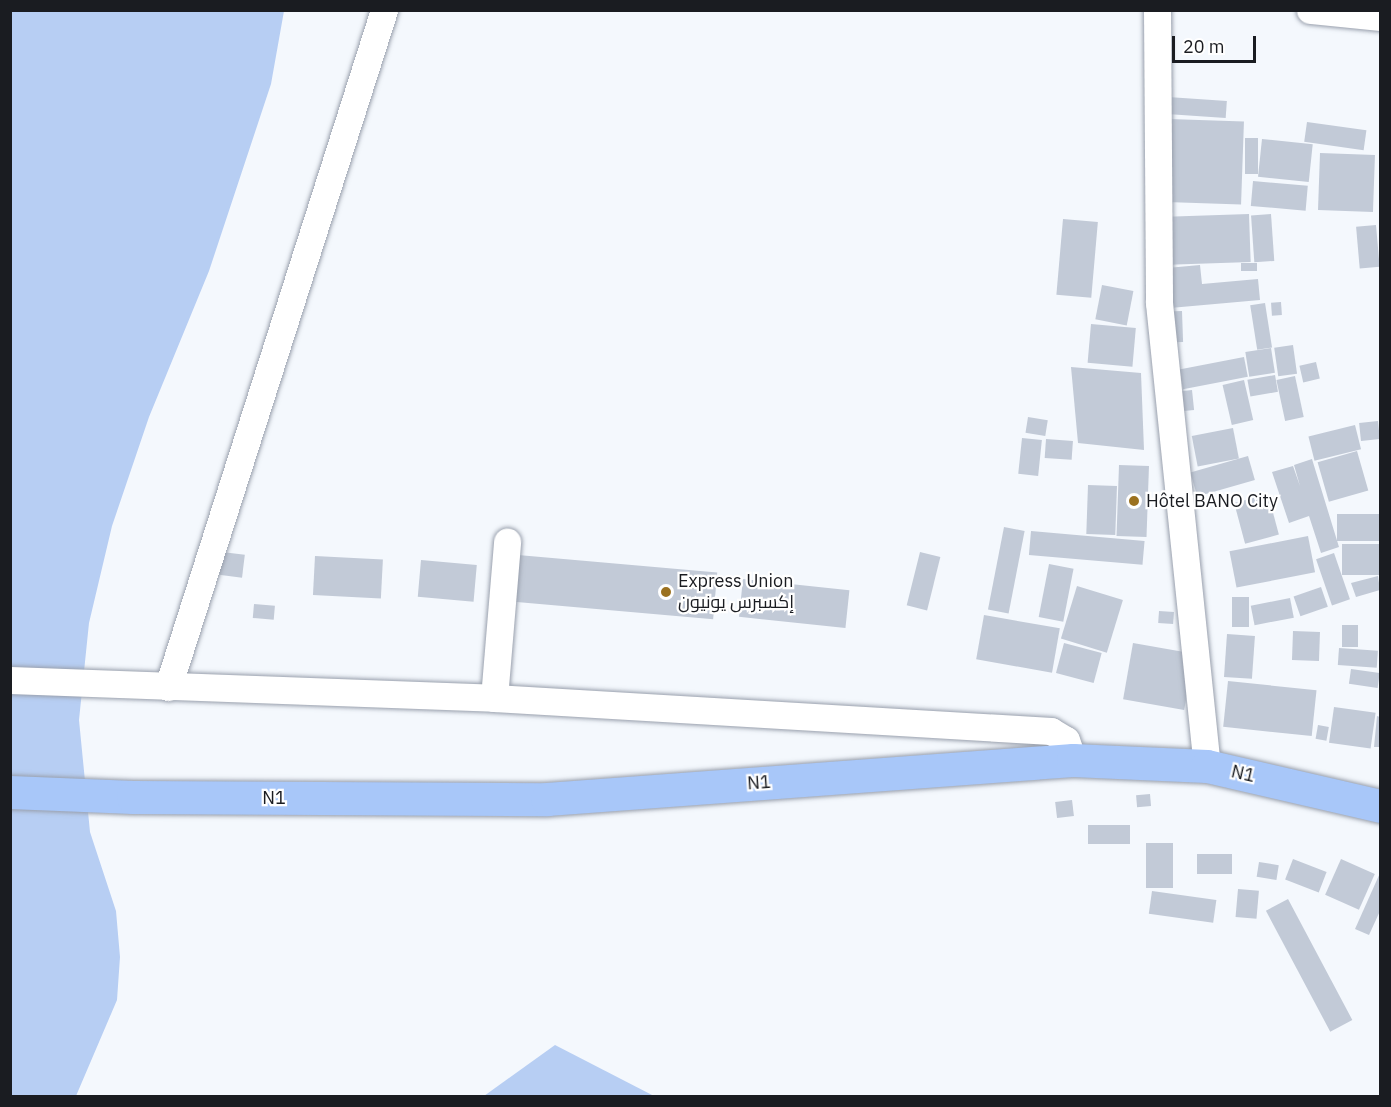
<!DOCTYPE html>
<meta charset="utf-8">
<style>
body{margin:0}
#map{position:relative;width:1391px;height:1107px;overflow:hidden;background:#f4f8fd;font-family:"IBM Plex Sans",Cairo,sans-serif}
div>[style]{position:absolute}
.water>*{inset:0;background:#b7cef3}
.building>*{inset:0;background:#c2cad7;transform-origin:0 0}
.roads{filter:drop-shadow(0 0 2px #99a0ad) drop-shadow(0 0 2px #99a0ad)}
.street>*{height:27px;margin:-13.5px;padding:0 13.5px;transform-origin:13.5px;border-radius:13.5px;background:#fff}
.highway>*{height:33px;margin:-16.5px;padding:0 16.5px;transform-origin:16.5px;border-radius:16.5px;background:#a8c7f9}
.dots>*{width:16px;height:16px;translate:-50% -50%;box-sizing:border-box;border:3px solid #fff;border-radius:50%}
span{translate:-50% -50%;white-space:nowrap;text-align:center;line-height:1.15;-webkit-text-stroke:4.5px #fff;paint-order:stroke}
.poi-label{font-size:18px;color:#1a1c21}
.left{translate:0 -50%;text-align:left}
.street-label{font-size:18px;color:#1a1c21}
.frame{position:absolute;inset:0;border:12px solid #1a1c21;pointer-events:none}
.scale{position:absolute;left:1172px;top:36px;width:84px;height:27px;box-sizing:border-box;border:3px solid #1a1c21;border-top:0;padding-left:8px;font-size:18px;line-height:21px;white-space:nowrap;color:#1a1c21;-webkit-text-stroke:4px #fff;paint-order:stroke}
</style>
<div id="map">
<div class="water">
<i style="clip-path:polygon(10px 11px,284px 11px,271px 84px,209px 271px,149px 417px,112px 526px,89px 623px,79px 720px,90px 832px,116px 911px,120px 957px,117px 1000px,76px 1096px,11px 1096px)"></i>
<i style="clip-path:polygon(555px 1045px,654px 1096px,484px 1096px)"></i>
</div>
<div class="building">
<i style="left:1168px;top:97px;width:59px;height:17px;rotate:4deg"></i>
<i style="left:1169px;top:119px;width:75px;height:83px;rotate:2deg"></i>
<i style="left:1307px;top:122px;width:60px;height:20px;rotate:8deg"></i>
<i style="left:1245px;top:138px;width:13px;height:36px"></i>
<i style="left:1262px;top:139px;width:51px;height:38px;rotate:6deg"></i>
<i style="left:1320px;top:153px;width:55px;height:57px;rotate:2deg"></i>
<i style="left:1253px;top:181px;width:55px;height:25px;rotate:5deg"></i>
<i style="left:1249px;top:214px;width:48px;height:82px;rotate:88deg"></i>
<i style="left:1271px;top:214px;width:47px;height:20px;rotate:86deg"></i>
<i style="left:1063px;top:219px;width:35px;height:76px;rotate:5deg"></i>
<i style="left:1376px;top:225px;width:42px;height:20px;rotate:85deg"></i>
<i style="left:1257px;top:263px;width:8px;height:16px;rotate:90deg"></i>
<i style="clip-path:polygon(1200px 265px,1202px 284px,1258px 279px,1260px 300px,1170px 308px,1167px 268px)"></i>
<i style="left:1102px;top:285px;width:32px;height:35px;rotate:11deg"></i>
<i style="left:1281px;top:302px;width:13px;height:10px;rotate:86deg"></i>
<i style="left:1265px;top:303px;width:45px;height:15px;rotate:81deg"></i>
<i style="left:1182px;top:311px;width:31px;height:16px;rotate:88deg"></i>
<i style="left:1091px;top:324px;width:45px;height:39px;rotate:5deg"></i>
<i style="left:1293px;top:345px;width:29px;height:19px;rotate:82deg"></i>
<i style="left:1271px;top:348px;width:25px;height:26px;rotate:81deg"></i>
<i style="left:1244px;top:357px;width:20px;height:66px;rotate:79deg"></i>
<i style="left:1316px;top:362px;width:17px;height:17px;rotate:77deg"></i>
<i style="clip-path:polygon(1071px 367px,1141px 373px,1144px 450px,1078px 443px)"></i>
<i style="left:1275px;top:375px;width:17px;height:28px;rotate:80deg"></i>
<i style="left:1295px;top:376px;width:42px;height:19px;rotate:78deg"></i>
<i style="left:1244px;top:380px;width:41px;height:22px;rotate:77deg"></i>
<i style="left:1192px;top:390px;width:20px;height:18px;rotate:84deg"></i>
<i style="left:1028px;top:417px;width:20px;height:16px;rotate:9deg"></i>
<i style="left:1378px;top:421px;width:18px;height:19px;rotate:84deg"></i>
<i style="left:1355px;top:425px;width:25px;height:48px;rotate:76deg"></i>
<i style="left:1233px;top:428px;width:31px;height:42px;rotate:79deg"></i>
<i style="left:1022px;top:438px;width:20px;height:36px;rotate:6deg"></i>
<i style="left:1046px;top:439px;width:27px;height:19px;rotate:4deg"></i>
<i style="left:1357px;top:451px;width:41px;height:41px;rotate:74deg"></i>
<i style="left:1248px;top:456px;width:25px;height:60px;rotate:74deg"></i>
<i style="clip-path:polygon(1312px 459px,1339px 547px,1321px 553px,1309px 516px,1289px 523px,1272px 472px,1293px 466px,1300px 486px,1294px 465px)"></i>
<i style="left:1119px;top:465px;width:30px;height:71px;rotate:2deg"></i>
<i style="left:1088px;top:485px;width:29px;height:49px;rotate:2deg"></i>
<i style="left:1268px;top:494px;width:42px;height:35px;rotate:75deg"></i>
<i style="left:1380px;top:514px;width:27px;height:43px;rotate:90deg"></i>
<i style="left:1004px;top:527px;width:21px;height:84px;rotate:11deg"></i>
<i style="left:1031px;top:531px;width:114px;height:24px;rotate:5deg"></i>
<i style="left:1308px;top:536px;width:37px;height:80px;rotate:79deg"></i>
<i style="left:1380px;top:544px;width:31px;height:38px;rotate:90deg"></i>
<i style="left:222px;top:552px;width:23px;height:23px;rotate:7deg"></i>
<i style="left:920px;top:552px;width:21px;height:55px;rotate:14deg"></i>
<i style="left:1334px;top:553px;width:49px;height:19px;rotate:71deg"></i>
<i style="left:518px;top:555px;width:200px;height:47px;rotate:5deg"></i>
<i style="left:315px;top:556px;width:68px;height:39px;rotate:3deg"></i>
<i style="left:421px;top:560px;width:56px;height:37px;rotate:5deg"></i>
<i style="left:1049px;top:564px;width:25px;height:54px;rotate:11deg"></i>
<i style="clip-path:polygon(1378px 576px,1380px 590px,1356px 597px,1351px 583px)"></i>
<i style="left:743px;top:579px;width:107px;height:38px;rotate:6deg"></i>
<i style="left:1077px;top:586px;width:48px;height:55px;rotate:17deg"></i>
<i style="left:1321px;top:587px;width:21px;height:29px;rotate:71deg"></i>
<i style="left:1232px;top:597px;width:17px;height:30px"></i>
<i style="left:1290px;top:598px;width:20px;height:40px;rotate:79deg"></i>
<i style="left:254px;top:604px;width:21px;height:14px;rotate:5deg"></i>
<i style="left:1159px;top:611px;width:15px;height:12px;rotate:4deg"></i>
<i style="left:984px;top:615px;width:77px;height:45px;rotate:10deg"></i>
<i style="left:1342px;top:625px;width:16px;height:22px"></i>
<i style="left:1293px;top:631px;width:27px;height:29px;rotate:2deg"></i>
<i style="left:1227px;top:634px;width:28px;height:43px;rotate:4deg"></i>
<i style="left:1064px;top:643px;width:39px;height:31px;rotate:15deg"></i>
<i style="left:1133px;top:643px;width:62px;height:57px;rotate:10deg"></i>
<i style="left:1339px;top:648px;width:39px;height:17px;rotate:4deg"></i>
<i style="left:1351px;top:669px;width:29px;height:15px;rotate:8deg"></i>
<i style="left:1228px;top:681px;width:89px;height:46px;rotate:6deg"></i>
<i style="left:1334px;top:707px;width:42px;height:36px;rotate:8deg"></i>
<i style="clip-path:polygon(1377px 716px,1380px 717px,1380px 747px,1374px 747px)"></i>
<i style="left:1318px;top:725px;width:11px;height:14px;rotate:10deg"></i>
<i style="left:1150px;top:794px;width:12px;height:14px;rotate:85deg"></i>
<i style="left:1072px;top:800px;width:16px;height:17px;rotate:83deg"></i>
<i style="left:1088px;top:825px;width:42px;height:19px"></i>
<i style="left:1146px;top:843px;width:27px;height:45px"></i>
<i style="left:1197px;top:854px;width:35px;height:20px"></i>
<i style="left:1293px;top:859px;width:36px;height:22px;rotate:21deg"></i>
<i style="left:1341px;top:859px;width:37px;height:39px;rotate:24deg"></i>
<i style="left:1259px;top:862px;width:20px;height:15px;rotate:9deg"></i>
<i style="clip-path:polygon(1380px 873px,1380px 911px,1369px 935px,1355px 929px)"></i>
<i style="left:1238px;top:889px;width:21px;height:28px;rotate:5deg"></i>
<i style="left:1152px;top:891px;width:65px;height:23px;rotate:8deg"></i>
<i style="left:1288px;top:899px;width:137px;height:25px;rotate:62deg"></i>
</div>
<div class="roads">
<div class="street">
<i style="left:1157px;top:10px;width:293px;rotate:89.6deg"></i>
<i style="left:1159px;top:303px;width:465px;rotate:84.1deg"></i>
<i style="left:1310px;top:10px;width:70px;rotate:5.7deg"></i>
<i style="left:10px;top:680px;width:484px;rotate:2.1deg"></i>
<i style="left:494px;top:698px;width:558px;rotate:3.39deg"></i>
<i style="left:1051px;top:731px;width:17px;rotate:31deg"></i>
<i style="left:1066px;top:740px;width:21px;rotate:71deg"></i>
<i style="left:168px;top:687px;width:711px;rotate:-72.3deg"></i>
<i style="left:494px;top:698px;width:157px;rotate:-85.2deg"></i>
</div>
<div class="highway">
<i style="left:10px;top:792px;width:123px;rotate:2.3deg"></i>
<i style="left:133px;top:797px;width:414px;rotate:0.3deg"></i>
<i style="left:547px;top:799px;width:527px;rotate:-4.24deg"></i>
<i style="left:1073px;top:760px;width:134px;rotate:2.6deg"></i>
<i style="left:1207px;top:766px;width:178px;rotate:13deg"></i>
</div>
</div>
<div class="dots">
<i style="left:1134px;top:501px;background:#9b711f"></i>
<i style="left:666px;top:592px;background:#9b711f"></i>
</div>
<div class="poi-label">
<span class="left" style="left:1146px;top:501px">Hôtel BANO City</span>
<span class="left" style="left:678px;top:592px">Express Union<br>إكسبرس يونيون</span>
</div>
<div class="street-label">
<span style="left:1243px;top:774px;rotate:13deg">N1</span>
<span style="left:759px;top:783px;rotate:-4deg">N1</span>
<span style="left:274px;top:798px">N1</span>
</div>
<div class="frame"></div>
<div class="scale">20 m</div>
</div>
